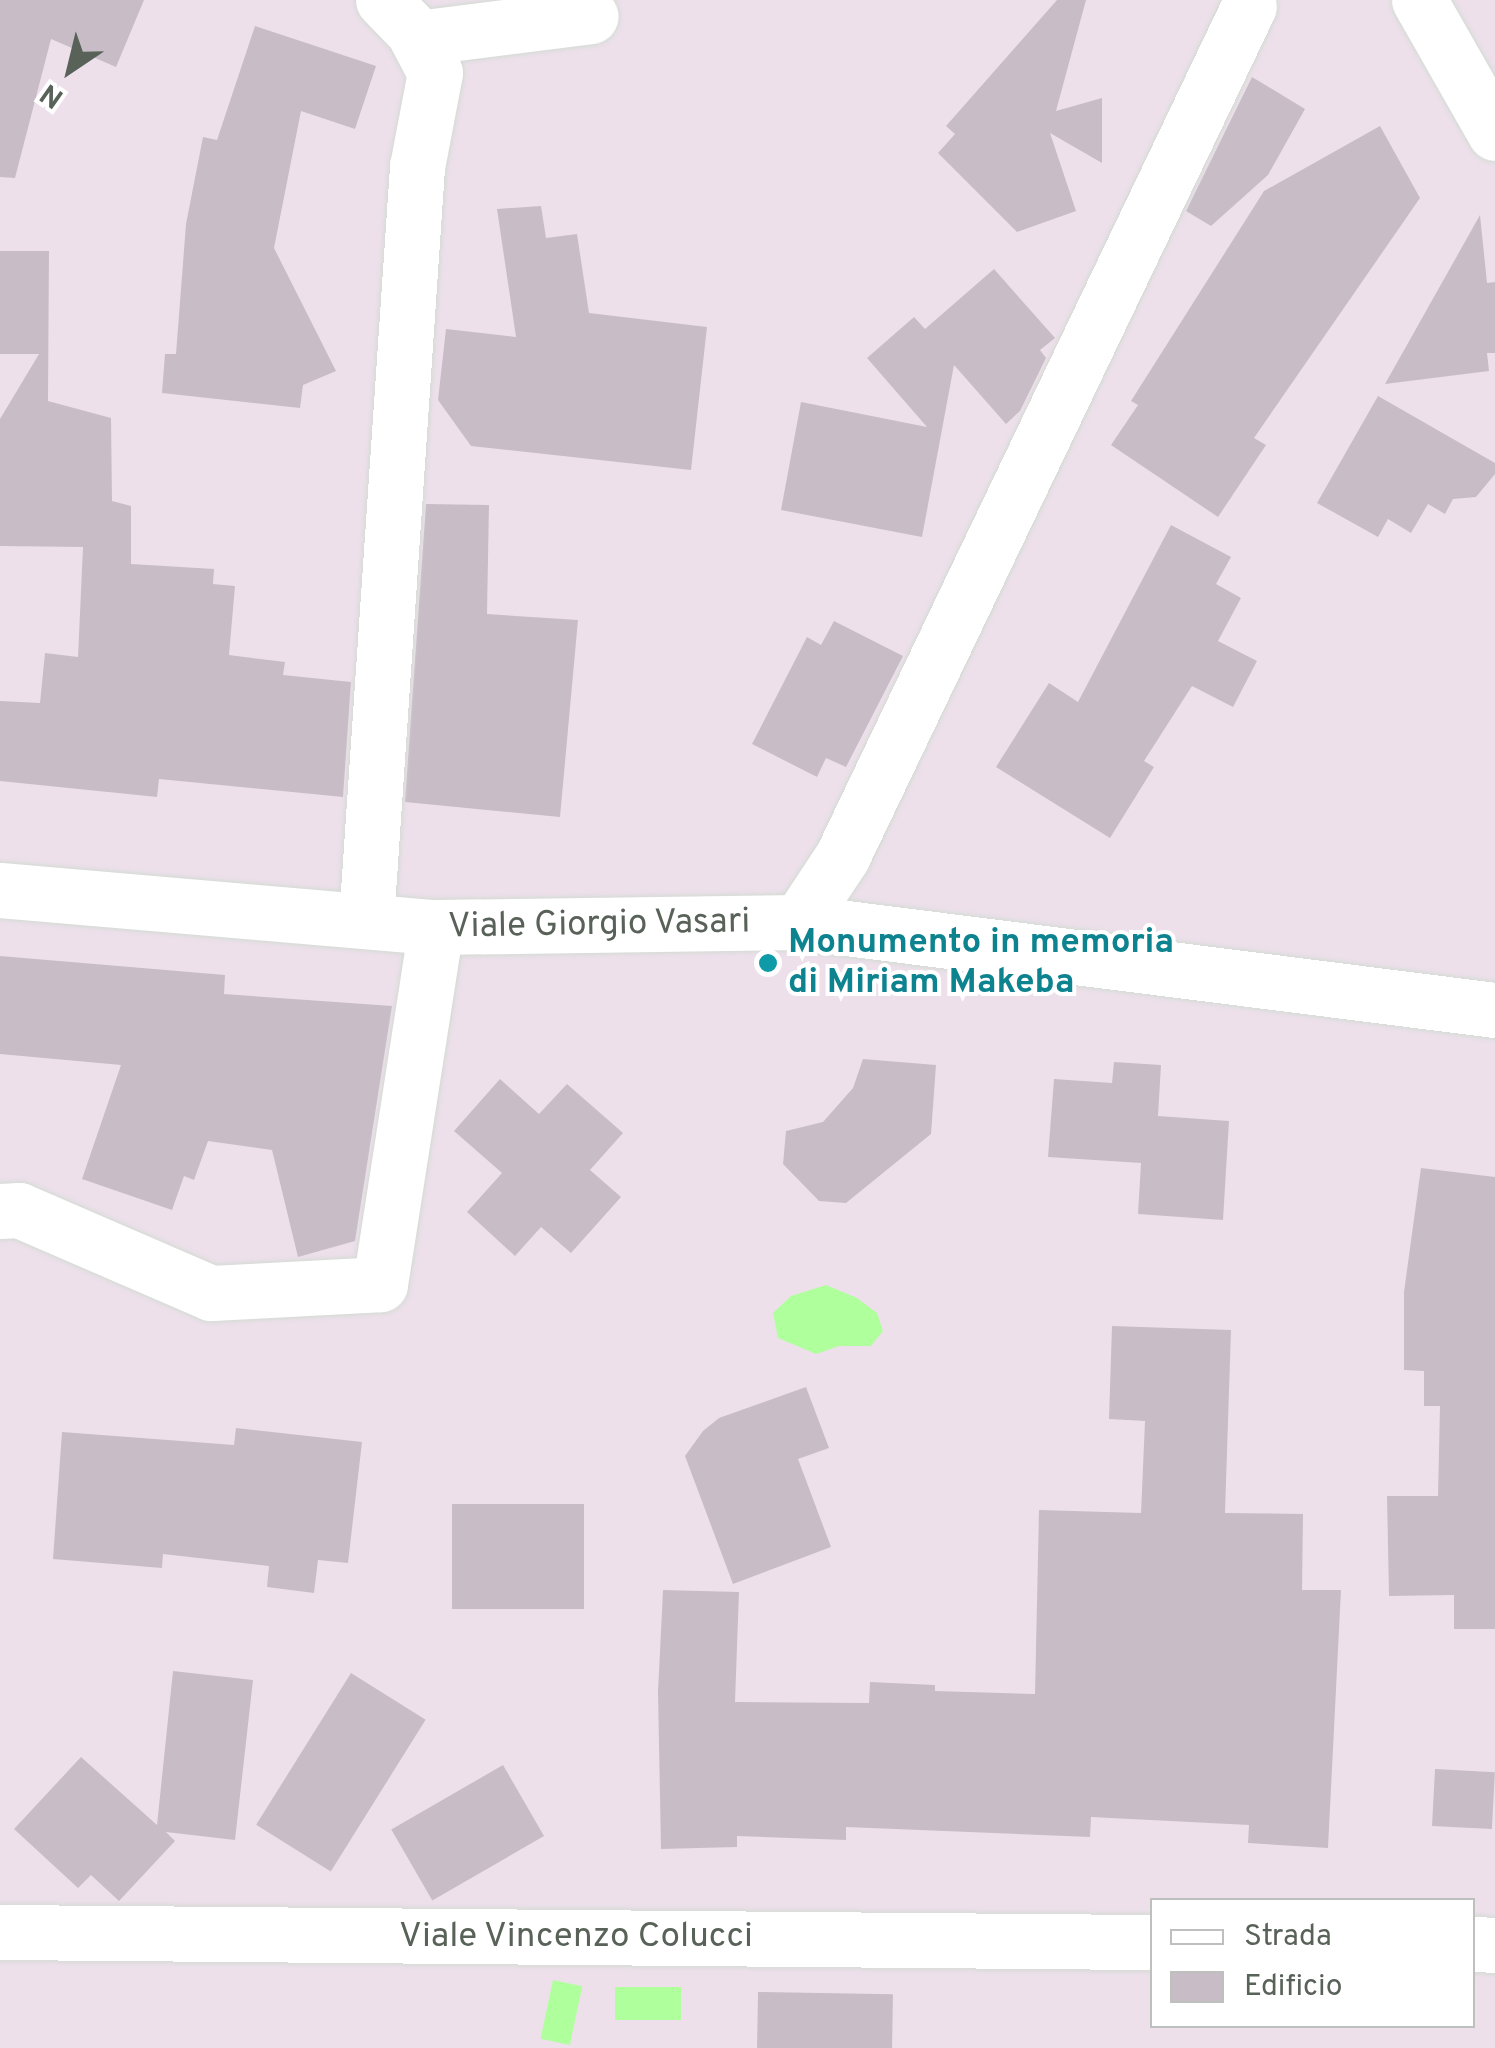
<!DOCTYPE html>
<style>
body{margin:0}
#map{position:relative;width:1495px;height:2048px;overflow:hidden;background:#ede0eb;font-family:Overpass,sans-serif}
div>[style]{position:absolute}
.water>*{inset:0;background:#b0ff9d;transform-origin:0 0}
.building>*{inset:0;background:#c8bdc7;transform-origin:0 0}
.roads{filter:drop-shadow(0 0 2px #d3dbd3) drop-shadow(0 0 2px #d3dbd3)}
.minor>*{height:55px;margin:-27.5px;padding:0 27.5px;transform-origin:27.5px;border-radius:27.5px;background:#fff}
.dots>*{width:28px;height:28px;translate:-50% -50%;box-sizing:border-box;border:5px solid #fff;border-radius:50%}
span{translate:-50% -50%;white-space:nowrap;text-align:center;line-height:1.15;-webkit-text-stroke:8px #fff;paint-order:stroke}
.street-label{font-size:35px;color:#596259}
.culture-label{font-size:35px;color:#0d838f;font-weight:700}
.left{translate:0 -50%;text-align:left}
.legend{position:absolute;left:1150px;top:1898px;width:325px;height:130px;box-sizing:border-box;background:#fff;border:2px solid #bdc0bd;margin:0;padding:12px 18px;list-style:none;font-size:30px;color:#596259}
.legend li{display:flex;align-items:center;gap:20px;height:50px}
.legend b{width:50px;border:2px solid #bdc0bd}
.north{position:absolute;left:20px;top:20px;width:100px;height:100px;-webkit-text-stroke:8px #fff;paint-order:stroke;rotate:215deg;font-size:28px;font-weight:700;line-height:40px;text-align:center;color:#596259}
.north::after{content:'';display:block;margin:auto;width:35px;height:45px;background:#596259;clip-path:polygon(50% 0,100% 100%,50% 72%,0 100%)}
</style>
<div id="map">
<div class="water">
<i style="clip-path:polygon(826px 1285px,857px 1298px,877px 1313px,883px 1331px,871px 1346px,839px 1346px,816px 1354px,778px 1338px,773px 1313px,791px 1296px)"></i>
<i style="left:553px;top:1980px;width:30px;height:60px;rotate:12deg"></i>
<i style="left:681px;top:1987px;width:33px;height:66px;rotate:90deg"></i>
</div>
<div class="building">
<i style="clip-path:polygon(0 0,144px 0,116px 67px,51px 39px,15px 178px,0 177px)"></i>
<i style="clip-path:polygon(1057px 0,1086px 0,1056px 111px,1102px 98px,1102px 163px,1050px 133px,1076px 211px,1017px 232px,938px 153px,955px 134px,946px 126px)"></i>
<i style="clip-path:polygon(255px 26px,376px 66px,355px 129px,301px 111px,274px 248px,336px 371px,303px 385px,300px 408px,162px 393px,165px 354px,176px 354px,186px 224px,203px 137px,217px 140px)"></i>
<i style="clip-path:polygon(1252px 77px,1305px 109px,1268px 175px,1211px 226px,1186px 211px)"></i>
<i style="clip-path:polygon(1380px 126px,1420px 198px,1254px 438px,1266px 445px,1218px 517px,1111px 445px,1138px 405px,1131px 401px,1264px 191px)"></i>
<i style="clip-path:polygon(541px 206px,546px 238px,577px 234px,589px 313px,707px 327px,691px 470px,471px 446px,438px 400px,446px 329px,516px 337px,497px 209px)"></i>
<i style="clip-path:polygon(1480px 215px,1487px 283px,1495px 282px,1495px 353px,1487px 353px,1489px 371px,1385px 384px)"></i>
<i style="clip-path:polygon(0 251px,49px 251px,48px 401px,111px 418px,112px 501px,131px 506px,131px 564px,214px 569px,213px 584px,235px 586px,229px 655px,285px 662px,283px 675px,351px 682px,343px 797px,159px 779px,157px 797px,0 781px,0 701px,40px 703px,45px 653px,78px 657px,83px 547px,0 546px,0 419px,39px 354px,0 354px)"></i>
<i style="clip-path:polygon(994px 269px,1055px 338px,1040px 350px,1046px 358px,1020px 411px,1006px 424px,954px 365px,922px 537px,781px 510px,801px 402px,927px 427px,867px 358px,914px 317px,925px 329px)"></i>
<i style="clip-path:polygon(1378px 396px,1495px 463px,1495px 474px,1476px 497px,1453px 499px,1445px 514px,1428px 504px,1411px 533px,1388px 519px,1378px 537px,1317px 503px)"></i>
<i style="clip-path:polygon(426px 504px,489px 505px,487px 614px,578px 620px,560px 817px,405px 802px)"></i>
<i style="clip-path:polygon(1171px 525px,1231px 557px,1216px 584px,1241px 598px,1218px 641px,1257px 661px,1233px 707px,1192px 686px,1144px 761px,1154px 767px,1110px 838px,996px 767px,1049px 683px,1078px 702px)"></i>
<i style="clip-path:polygon(834px 621px,903px 656px,846px 767px,826px 758px,817px 777px,752px 744px,807px 637px,821px 645px)"></i>
<i style="clip-path:polygon(0 956px,225px 975px,224px 994px,392px 1006px,355px 1241px,298px 1257px,272px 1150px,208px 1141px,194px 1180px,184px 1176px,172px 1210px,82px 1179px,121px 1065px,0 1054px)"></i>
<i style="clip-path:polygon(863px 1059px,936px 1065px,931px 1134px,846px 1203px,819px 1201px,783px 1164px,786px 1131px,823px 1122px,853px 1088px)"></i>
<i style="clip-path:polygon(1114px 1062px,1161px 1065px,1158px 1116px,1229px 1121px,1223px 1220px,1138px 1214px,1141px 1163px,1048px 1157px,1054px 1079px,1112px 1083px)"></i>
<i style="clip-path:polygon(500px 1079px,539px 1114px,567px 1084px,623px 1133px,590px 1170px,621px 1197px,571px 1253px,541px 1227px,515px 1256px,467px 1212px,502px 1173px,454px 1131px)"></i>
<i style="clip-path:polygon(1421px 1168px,1495px 1177px,1495px 1629px,1454px 1629px,1454px 1595px,1389px 1596px,1387px 1496px,1438px 1496px,1440px 1406px,1424px 1406px,1424px 1371px,1404px 1370px,1404px 1292px)"></i>
<i style="clip-path:polygon(1112px 1326px,1231px 1330px,1225px 1513px,1303px 1514px,1302px 1590px,1341px 1590px,1328px 1848px,1248px 1843px,1249px 1825px,1091px 1817px,1090px 1837px,846px 1827px,846px 1840px,737px 1836px,737px 1847px,661px 1849px,658px 1692px,663px 1590px,739px 1592px,735px 1702px,869px 1703px,870px 1682px,935px 1685px,935px 1691px,1035px 1694px,1039px 1510px,1141px 1513px,1145px 1421px,1109px 1419px)"></i>
<i style="clip-path:polygon(806px 1387px,829px 1448px,798px 1459px,831px 1547px,733px 1584px,685px 1456px,703px 1431px,719px 1418px)"></i>
<i style="clip-path:polygon(236px 1428px,362px 1442px,348px 1563px,318px 1560px,314px 1593px,267px 1587px,269px 1566px,163px 1554px,162px 1568px,53px 1559px,62px 1432px,234px 1445px)"></i>
<i style="left:452px;top:1504px;width:132px;height:105px"></i>
<i style="clip-path:polygon(173px 1671px,253px 1680px,235px 1840px,166px 1832px,175px 1841px,119px 1901px,91px 1875px,78px 1888px,14px 1829px,81px 1757px,157px 1825px)"></i>
<i style="left:351px;top:1673px;width:88px;height:179px;rotate:32deg"></i>
<i style="left:503px;top:1765px;width:82px;height:129px;rotate:60deg"></i>
<i style="left:1435px;top:1769px;width:60px;height:57px;rotate:3deg"></i>
<i style="left:758px;top:1992px;width:135px;height:56px;rotate:1deg"></i>
</div>
<div class="roads">
<div class="minor">
<i style="left:1419px;top:0;width:153px;rotate:60.3deg"></i>
<i style="left:417px;top:38px;width:175px;rotate:-7.2deg"></i>
<i style="left:0;top:890px;width:438px;rotate:4.9deg"></i>
<i style="left:436px;top:927px;width:363px;rotate:-0.8deg"></i>
<i style="left:799px;top:922px;width:702px;rotate:7.21deg"></i>
<i style="left:366px;top:921px;width:756px;rotate:-86.13deg"></i>
<i style="left:417px;top:167px;width:96px;rotate:-79.2deg"></i>
<i style="left:435px;top:73px;width:47px;rotate:-117.6deg"></i>
<i style="left:413px;top:31px;width:43px;rotate:-134.1deg"></i>
<i style="left:799px;top:922px;width:78px;rotate:-56.5deg"></i>
<i style="left:842px;top:857px;width:943px;rotate:-64.44deg"></i>
<i style="left:0;top:1211px;width:19px;rotate:-3deg"></i>
<i style="left:19px;top:1210px;width:209px;rotate:23.4deg"></i>
<i style="left:211px;top:1293px;width:169px;rotate:-3deg"></i>
<i style="left:380px;top:1284px;width:361px;rotate:-81.1deg"></i>
<i style="left:0;top:1932px;width:1152px;rotate:0.5deg"></i>
<i style="left:1472px;top:1944px;width:23px;rotate:2deg"></i>
</div>
</div>
<div class="dots">
<i style="left:768px;top:963px;background:#0f9aa8"></i>
</div>
<div class="street-label">
<span style="left:599px;top:925px;rotate:-1deg">Viale Giorgio Vasari</span>
<span style="left:576px;top:1937px">Viale Vincenzo Colucci</span>
</div>
<div class="culture-label">
<span class="left" style="left:788px;top:963px">Monumento in memoria<br>di Miriam Makeba</span>
</div>
<ul class="legend">
<li><b style="height:12px;background:#fff"></b>Strada</li>
<li><b style="height:28px;background:#c8bdc7"></b>Edificio</li>
</ul>
<div class="north">N</div>
</div>
